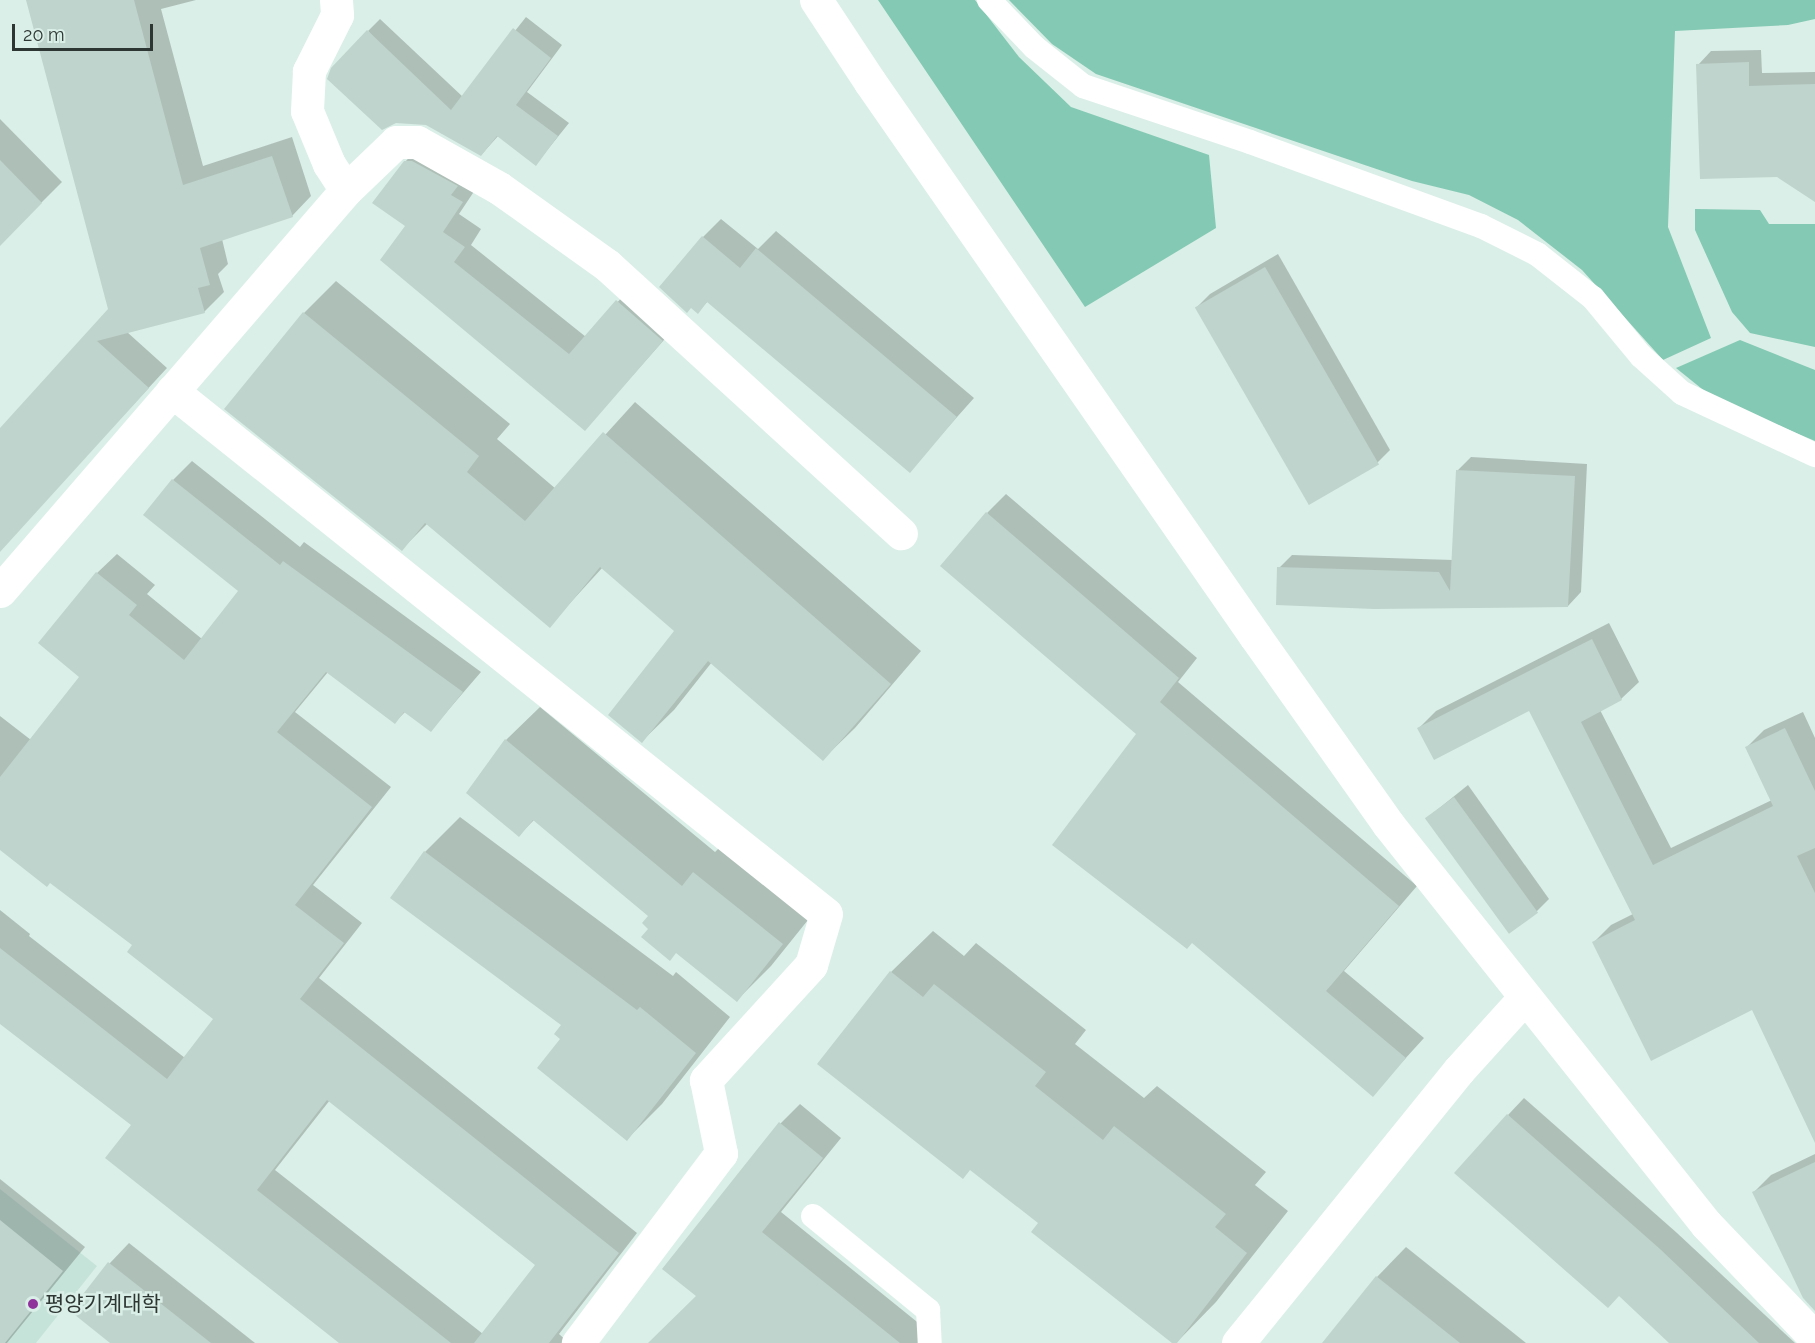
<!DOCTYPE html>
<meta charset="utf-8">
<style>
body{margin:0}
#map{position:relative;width:1815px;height:1343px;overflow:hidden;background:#daefe7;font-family:Raleway,"Noto Sans KR",sans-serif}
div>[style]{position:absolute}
.built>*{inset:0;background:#c6e3da}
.green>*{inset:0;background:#84c9b4}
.shadow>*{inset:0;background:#0003}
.building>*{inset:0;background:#bfd4cc;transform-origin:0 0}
.service>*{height:24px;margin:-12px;padding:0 12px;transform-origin:12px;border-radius:12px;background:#fff}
.minor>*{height:33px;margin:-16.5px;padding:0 16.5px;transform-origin:16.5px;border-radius:16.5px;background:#fff}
.dots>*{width:16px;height:16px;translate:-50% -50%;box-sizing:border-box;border:3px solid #daefe7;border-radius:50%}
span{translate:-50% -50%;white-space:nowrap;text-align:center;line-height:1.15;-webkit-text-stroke:5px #daefe7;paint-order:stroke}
.poi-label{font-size:21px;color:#2e3633}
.left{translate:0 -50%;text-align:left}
.scale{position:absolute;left:12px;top:24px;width:141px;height:27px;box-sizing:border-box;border:3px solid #2e3633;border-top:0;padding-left:8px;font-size:18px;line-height:21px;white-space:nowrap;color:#2e3633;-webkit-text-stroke:4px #daefe7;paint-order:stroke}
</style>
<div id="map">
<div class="built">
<i style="clip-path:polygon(0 1189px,97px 1266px,36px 1343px,0 1343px)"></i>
</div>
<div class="green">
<i style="clip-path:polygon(878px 0,975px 0,1019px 57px,1071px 107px,1209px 155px,1216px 228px,1085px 307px)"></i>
<i style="clip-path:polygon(1009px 0,1815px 0,1815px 19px,1788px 25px,1675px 31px,1668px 227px,1711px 338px,1663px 360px,1582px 270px,1518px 220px,1469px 195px,1412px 181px,1096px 74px,1052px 44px)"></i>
<i style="clip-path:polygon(1695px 209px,1760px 210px,1769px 224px,1815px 224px,1815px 347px,1750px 333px,1732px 312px,1695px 230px)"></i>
<i style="clip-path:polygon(1740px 340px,1815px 370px,1815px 441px,1712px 397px,1676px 368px)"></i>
</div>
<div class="shadow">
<i style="clip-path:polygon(27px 0,196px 0,161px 9px,203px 166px,292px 137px,311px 196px,292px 216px,222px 239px,228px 264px,218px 274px,224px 292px,204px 312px,127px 332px,167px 368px,0 549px,0 431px,110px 310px)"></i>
<i style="clip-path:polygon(526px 17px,562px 45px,527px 92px,569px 123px,536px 164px,499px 135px,481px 155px,368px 31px,380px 19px,463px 97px)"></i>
<i style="clip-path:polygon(1761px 50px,1762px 73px,1815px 72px,1815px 191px,1698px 65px,1711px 51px)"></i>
<i style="clip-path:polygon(0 119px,62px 182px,0 244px)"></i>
<i style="clip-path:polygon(422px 144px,479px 184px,459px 214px,481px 229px,471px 245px,586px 337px,634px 284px,679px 323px,585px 429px,408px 225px,405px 162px)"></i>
<i style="clip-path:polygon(721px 219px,758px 249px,776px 231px,974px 398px,909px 471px,708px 301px,698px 312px,703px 237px)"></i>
<i style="clip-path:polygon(1278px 254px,1390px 450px,1377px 463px,1197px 307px,1210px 294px)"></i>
<i style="clip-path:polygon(336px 281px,510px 424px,497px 439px,556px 489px,635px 402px,921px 651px,855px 728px,823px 759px,712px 662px,674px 710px,642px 741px,676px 631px,603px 567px,550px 625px,428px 523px,402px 549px,226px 408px,304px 313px)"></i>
<i style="clip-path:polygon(1471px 457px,1587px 464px,1581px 592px,1568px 606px,1374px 607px,1279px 568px,1292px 555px,1453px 560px,1458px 470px)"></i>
<i style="clip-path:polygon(evenodd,192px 461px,300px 547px,304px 542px,481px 672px,431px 730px,405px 712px,395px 722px,328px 672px,295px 712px,391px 787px,313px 885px,362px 923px,319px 978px,637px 1233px,559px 1334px,569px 1343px,342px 1343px,133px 1125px,0 1019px,0 910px,30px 934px,29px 936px,185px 1058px,216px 1019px,134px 945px,51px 881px,0 848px,0 716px,31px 740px,81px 677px,40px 643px,97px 573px,117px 554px,155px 585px,147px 594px,202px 639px,240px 591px,173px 480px,192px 461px,330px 1100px,537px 1265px,483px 1334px,275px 1170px,330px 1100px)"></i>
<i style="clip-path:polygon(1006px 494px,1197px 658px,1178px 682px,1417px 886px,1344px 971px,1424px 1038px,1373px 1094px,1138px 734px,987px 513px)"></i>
<i style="clip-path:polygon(1609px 623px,1639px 682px,1621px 699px,1600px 710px,1671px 848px,1772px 800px,1747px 747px,1764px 730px,1803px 712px,1815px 738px,1815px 1140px,1752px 1007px,1593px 943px,1611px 925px,1633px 914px,1530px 709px,1419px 728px,1436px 711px)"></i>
<i style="clip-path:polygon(540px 707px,715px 852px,728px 839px,816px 910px,771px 966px,737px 1000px,650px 928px,650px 916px,534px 820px,519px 835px,506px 740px)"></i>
<i style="clip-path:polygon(1468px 785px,1549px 899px,1536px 912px,1427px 818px)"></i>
<i style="clip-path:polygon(460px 817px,673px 976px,676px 972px,730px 1017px,662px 1104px,627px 1139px,563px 1025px,425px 852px)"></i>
<i style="clip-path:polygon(933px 931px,964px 956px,976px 943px,1086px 1030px,1075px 1044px,1144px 1098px,1157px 1086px,1266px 1172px,1255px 1185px,1288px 1211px,1216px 1302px,1176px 1343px,1040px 1223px,891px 972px)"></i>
<i style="clip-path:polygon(1524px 1098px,1677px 1233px,1795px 1343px,1672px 1343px,1508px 1115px)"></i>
<i style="clip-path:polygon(800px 1104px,841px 1138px,781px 1212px,937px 1338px,933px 1343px,649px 1343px,698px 1296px,664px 1269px,781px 1123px)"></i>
<i style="clip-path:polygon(1815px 1154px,1815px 1310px,1754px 1192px,1771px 1175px)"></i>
<i style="clip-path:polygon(0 1179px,85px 1247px,7px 1343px,0 1343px)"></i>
<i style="clip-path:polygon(129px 1243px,255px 1343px,112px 1343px,72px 1311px,110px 1263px)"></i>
<i style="clip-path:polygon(1406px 1247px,1526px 1343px,1340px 1343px,1330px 1335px,1377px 1277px)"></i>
</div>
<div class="building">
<i style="clip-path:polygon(26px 0,134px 0,183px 185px,272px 156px,293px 217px,200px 248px,210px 285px,198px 288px,205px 313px,97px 341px,149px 388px,0 552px,0 428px,108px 309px)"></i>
<i style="clip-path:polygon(513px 28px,551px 58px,516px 105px,558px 136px,536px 166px,497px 136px,481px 156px,426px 125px,396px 123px,382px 130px,327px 79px,331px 68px,367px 30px,451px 110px)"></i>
<i style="clip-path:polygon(1749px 62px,1749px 86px,1815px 84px,1815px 202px,1777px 177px,1700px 179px,1696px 64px)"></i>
<i style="clip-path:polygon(0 160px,42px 203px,0 246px)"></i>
<i style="clip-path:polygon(404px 161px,412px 161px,458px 186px,451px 195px,463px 202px,443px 232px,465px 247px,454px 262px,569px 354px,616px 300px,663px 341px,585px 431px,380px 260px,405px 226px,372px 203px)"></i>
<i style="clip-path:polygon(702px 236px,740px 268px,756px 248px,957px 417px,910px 473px,707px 302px,698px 314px,691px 308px,687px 313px,659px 287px)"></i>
<i style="left:1265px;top:267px;width:228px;height:81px;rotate:60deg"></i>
<i style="clip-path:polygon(303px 312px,479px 456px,467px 472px,525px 521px,603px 432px,891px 684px,823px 761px,708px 661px,642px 743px,608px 715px,674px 631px,600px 567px,550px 628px,425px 523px,402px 551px,224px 409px)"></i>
<i style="clip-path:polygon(1456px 470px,1575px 476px,1568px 607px,1374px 609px,1276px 605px,1277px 567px,1439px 572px,1450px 591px)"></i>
<i style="clip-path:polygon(172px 479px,280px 565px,283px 561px,463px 692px,431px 732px,404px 712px,395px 724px,326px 672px,277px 732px,372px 807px,295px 905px,344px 943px,300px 999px,619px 1253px,549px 1343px,474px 1343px,535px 1265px,327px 1100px,257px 1190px,451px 1343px,339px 1343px,105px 1158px,131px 1125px,0 1024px,0 948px,167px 1079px,213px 1019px,127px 952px,132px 945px,50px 883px,47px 887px,0 850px,0 777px,79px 677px,38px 643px,96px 572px,137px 605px,129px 615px,184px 660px,238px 591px,143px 515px)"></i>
<i style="clip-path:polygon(986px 512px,1179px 678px,1160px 702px,1399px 906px,1326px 991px,1406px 1058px,1373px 1097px,1192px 943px,1187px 949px,1052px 845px,1136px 734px,940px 566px)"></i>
<i style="clip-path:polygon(1592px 639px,1622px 700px,1581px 722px,1653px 865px,1773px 806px,1745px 747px,1785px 728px,1815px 791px,1815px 848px,1797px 856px,1815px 893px,1815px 1143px,1752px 1010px,1651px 1061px,1592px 942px,1635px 920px,1529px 711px,1434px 760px,1417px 728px)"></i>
<i style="clip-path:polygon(505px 739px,682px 886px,693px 872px,783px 944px,737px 1002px,676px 953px,670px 961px,641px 937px,648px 929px,642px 923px,648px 916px,533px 820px,519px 837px,466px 793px)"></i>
<i style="left:1454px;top:797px;width:143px;height:36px;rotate:54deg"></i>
<i style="clip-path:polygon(424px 851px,637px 1010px,640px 1007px,696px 1053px,627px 1141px,537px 1068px,560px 1039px,554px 1034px,561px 1025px,390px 898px)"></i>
<i style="clip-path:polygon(890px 971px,923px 997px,934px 984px,1046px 1072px,1035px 1086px,1103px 1140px,1114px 1126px,1226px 1214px,1215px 1227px,1247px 1253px,1177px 1343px,1172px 1343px,1031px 1232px,1038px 1223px,970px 1170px,963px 1179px,817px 1064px)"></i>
<i style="clip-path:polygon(1507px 1114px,1660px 1249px,1759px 1343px,1669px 1343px,1619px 1296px,1608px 1308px,1454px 1173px)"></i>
<i style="clip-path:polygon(779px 1122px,823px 1158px,762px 1232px,900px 1343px,648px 1343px,696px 1296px,662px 1269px)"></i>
<i style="clip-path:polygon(1815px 1162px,1815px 1311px,1803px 1298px,1752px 1192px)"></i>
<i style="clip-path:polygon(0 1220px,63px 1271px,5px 1343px,0 1343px)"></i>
<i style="clip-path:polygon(108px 1262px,211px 1343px,110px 1343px,70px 1311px)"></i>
<i style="clip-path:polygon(1376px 1276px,1460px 1343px,1322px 1343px)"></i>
</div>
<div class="service">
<i style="left:989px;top:0;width:65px;rotate:46.2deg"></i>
<i style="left:1034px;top:47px;width:63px;rotate:38.5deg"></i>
<i style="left:1083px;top:86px;width:176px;rotate:18.5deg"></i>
<i style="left:1250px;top:142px;width:246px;rotate:20deg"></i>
<i style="left:1481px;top:226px;width:63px;rotate:26.6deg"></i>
<i style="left:1537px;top:254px;width:71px;rotate:38.2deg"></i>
<i style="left:1593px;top:298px;width:75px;rotate:50.4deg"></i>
<i style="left:1641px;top:356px;width:55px;rotate:42.1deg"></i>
<i style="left:1682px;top:393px;width:147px;rotate:25deg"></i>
<i style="left:813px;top:1216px;width:149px;rotate:39.3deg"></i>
<i style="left:928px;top:1310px;width:33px;rotate:87deg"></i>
</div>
<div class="minor">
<i style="left:336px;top:0;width:15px;rotate:86deg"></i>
<i style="left:337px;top:15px;width:63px;rotate:116.6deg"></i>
<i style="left:309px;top:71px;width:40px;rotate:92.9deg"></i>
<i style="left:307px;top:111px;width:57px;rotate:67.5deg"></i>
<i style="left:329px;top:164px;width:31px;rotate:57deg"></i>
<i style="left:816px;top:0;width:98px;rotate:56.6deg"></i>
<i style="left:870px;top:82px;width:675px;rotate:55.2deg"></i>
<i style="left:1255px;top:636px;width:230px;rotate:54.7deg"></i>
<i style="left:1388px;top:824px;width:511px;rotate:51.52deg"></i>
<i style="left:1706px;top:1224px;width:158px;rotate:46.3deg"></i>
<i style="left:172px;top:391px;width:837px;rotate:38.65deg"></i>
<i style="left:826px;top:914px;width:53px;rotate:106.4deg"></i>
<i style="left:811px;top:965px;width:156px;rotate:132.4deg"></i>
<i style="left:706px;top:1080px;width:75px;rotate:78.4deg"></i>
<i style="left:721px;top:1153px;width:238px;rotate:127deg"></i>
<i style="left:0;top:591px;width:530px;rotate:-49.21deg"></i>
<i style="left:346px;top:190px;width:69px;rotate:-43.8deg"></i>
<i style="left:396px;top:142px;width:21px"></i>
<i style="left:417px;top:142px;width:94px;rotate:29.3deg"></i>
<i style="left:499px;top:188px;width:133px;rotate:35.5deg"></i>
<i style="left:607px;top:265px;width:398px;rotate:42.4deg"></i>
<i style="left:1238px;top:1343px;width:351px;rotate:-51deg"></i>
<i style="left:1459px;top:1070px;width:98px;rotate:-47.9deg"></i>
</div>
<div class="dots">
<i style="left:33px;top:1304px;background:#90329c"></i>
</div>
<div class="poi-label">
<span class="left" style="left:45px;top:1304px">평양기계대학</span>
</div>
<div class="scale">20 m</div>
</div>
